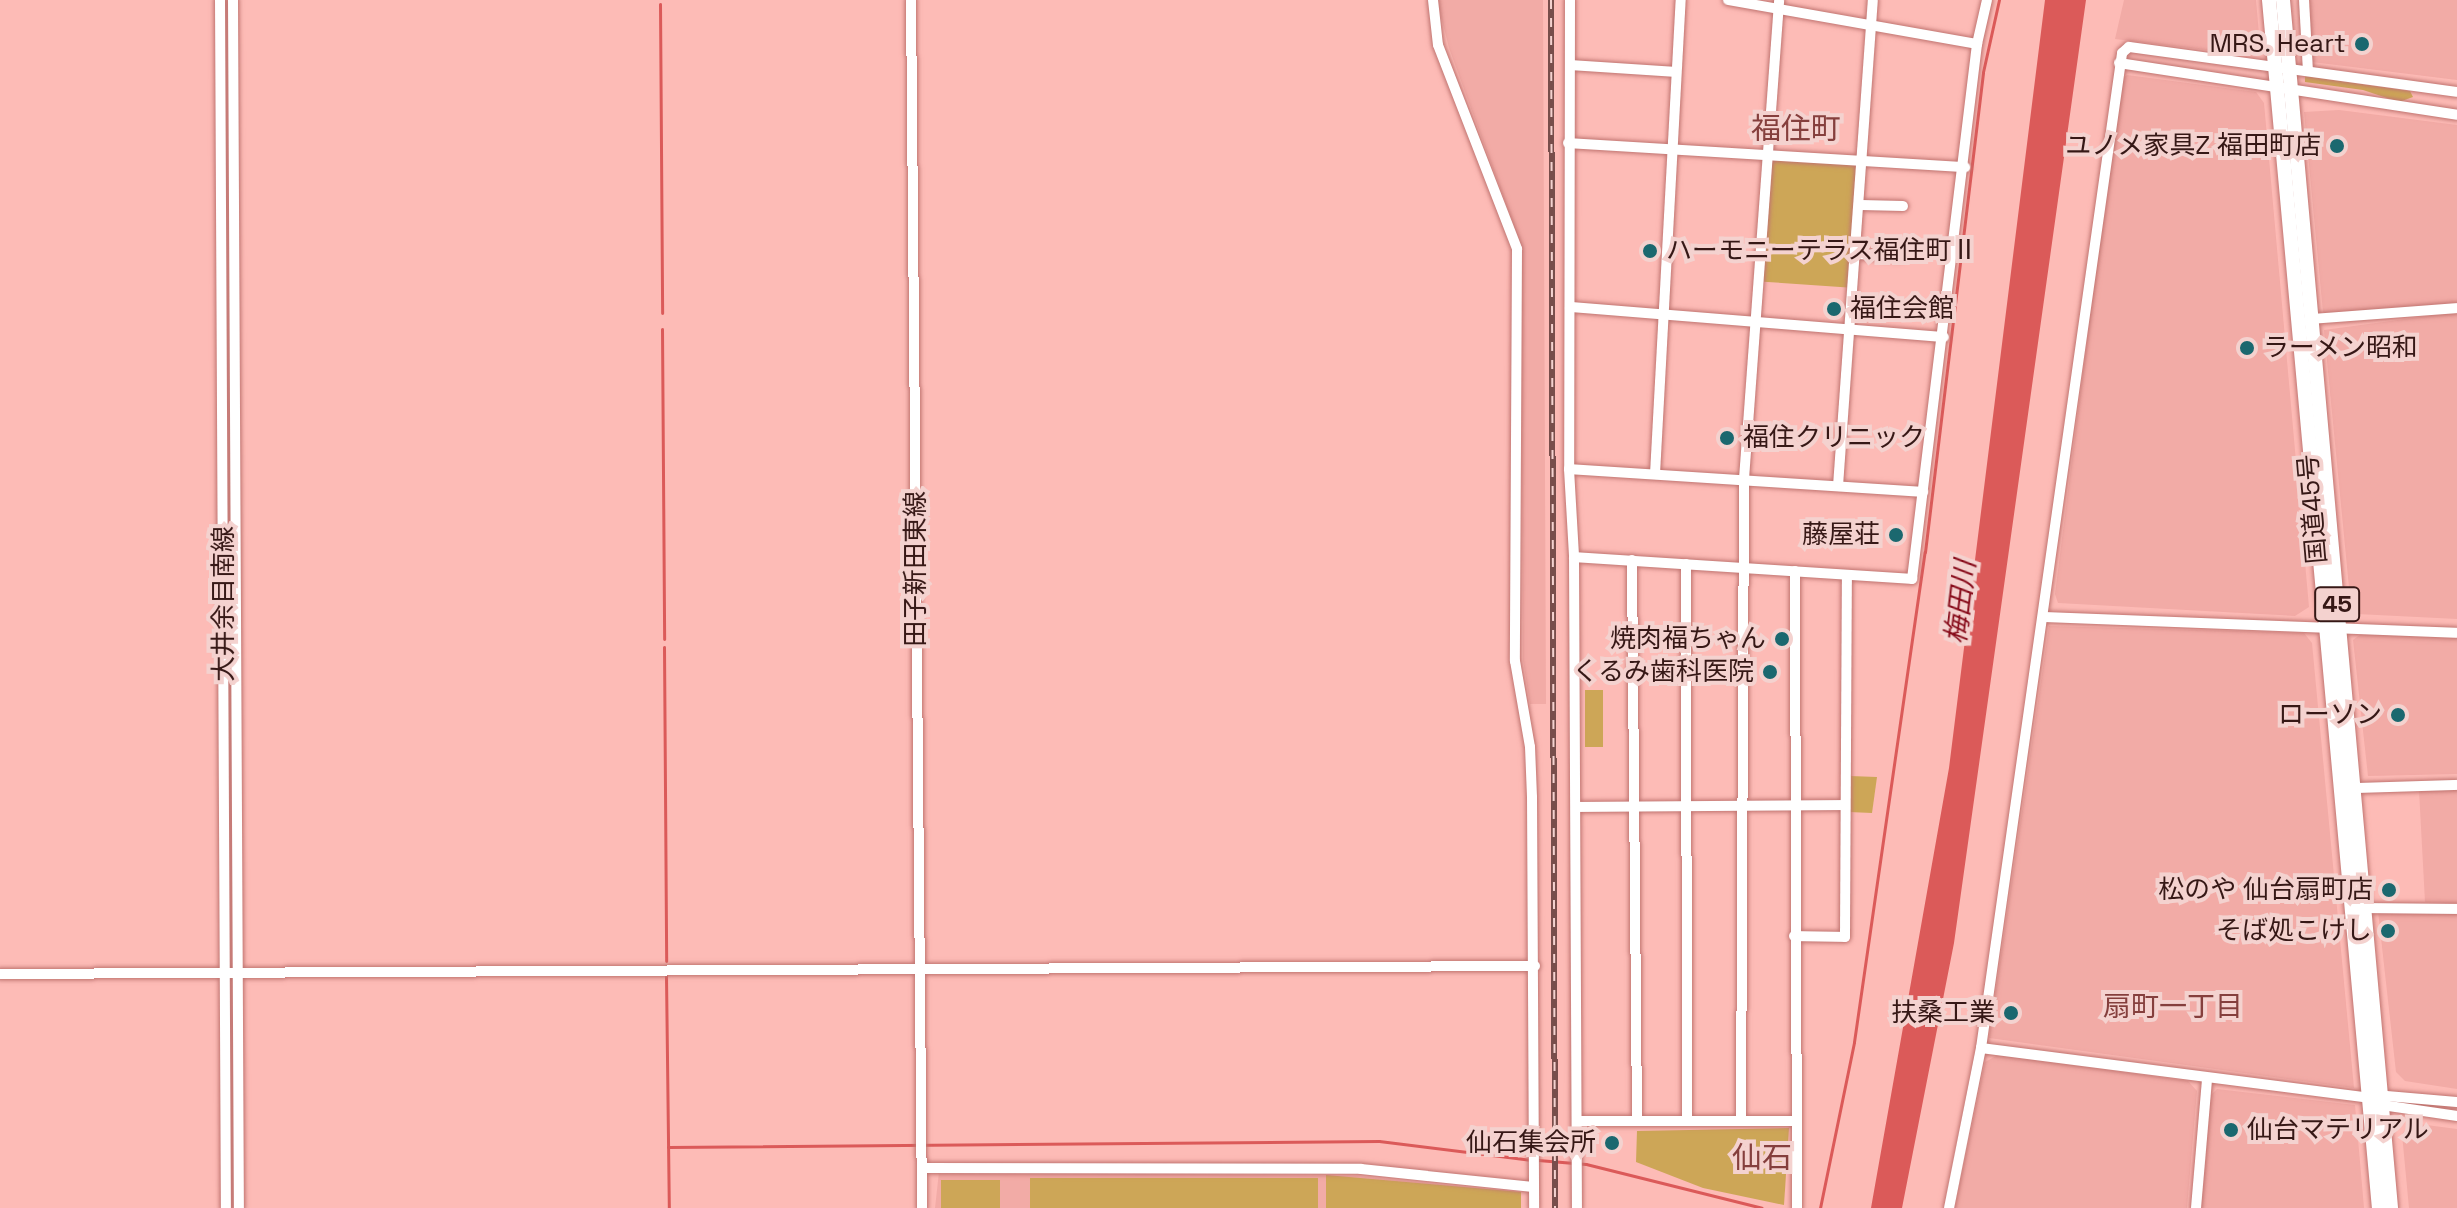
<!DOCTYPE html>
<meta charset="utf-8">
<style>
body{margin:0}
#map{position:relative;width:2457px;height:1208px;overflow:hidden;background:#fdbbb6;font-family:"Space Grotesk","Noto Sans JP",sans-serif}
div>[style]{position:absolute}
.built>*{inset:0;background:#f2aba6}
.green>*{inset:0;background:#cda657;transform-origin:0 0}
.water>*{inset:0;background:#db5a59}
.stream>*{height:3px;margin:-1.5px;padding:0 1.5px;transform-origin:1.5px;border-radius:1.5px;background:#db5a59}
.roads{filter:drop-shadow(0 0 2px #c07470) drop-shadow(0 0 2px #c07470)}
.minor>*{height:10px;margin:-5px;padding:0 5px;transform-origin:5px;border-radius:5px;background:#fff}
.highway>*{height:14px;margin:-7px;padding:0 7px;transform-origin:7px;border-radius:7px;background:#fff}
.rail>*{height:6px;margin-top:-3px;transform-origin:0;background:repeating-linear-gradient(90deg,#f4d2cf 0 9px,#784e4b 0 18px);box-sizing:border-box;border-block:2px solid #784e4b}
.dots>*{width:22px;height:22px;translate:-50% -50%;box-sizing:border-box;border:4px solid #f4d2cf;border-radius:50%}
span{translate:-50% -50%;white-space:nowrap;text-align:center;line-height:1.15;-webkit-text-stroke:8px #f4d2cf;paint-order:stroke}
.shield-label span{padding:2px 6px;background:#f4d2cf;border:2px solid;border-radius:6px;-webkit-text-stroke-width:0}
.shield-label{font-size:24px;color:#361816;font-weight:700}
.poi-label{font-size:26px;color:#361816}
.right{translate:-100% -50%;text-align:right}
.left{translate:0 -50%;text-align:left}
.street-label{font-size:26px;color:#361816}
.water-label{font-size:28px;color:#870b1a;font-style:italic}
.neighbourhood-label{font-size:28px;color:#853f3d}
.quarter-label{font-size:30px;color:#853f3d}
</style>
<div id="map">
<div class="built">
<i style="clip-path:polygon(1437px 0,1543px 0,1546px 704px,1530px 704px,1523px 660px,1521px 245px,1449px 48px)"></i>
<i style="clip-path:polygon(2124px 0,2256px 0,2260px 45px,2249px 55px,2115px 39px)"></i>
<i style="clip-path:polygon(2310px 0,2457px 0,2457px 80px,2312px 62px)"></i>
<i style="clip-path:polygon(2127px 75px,2256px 92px,2264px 103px,2309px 607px,2295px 616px,2058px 603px,2055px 594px,2120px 80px)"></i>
<i style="clip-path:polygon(2339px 110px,2457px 125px,2457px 303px,2332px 318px,2323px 312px,2304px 112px)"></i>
<i style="clip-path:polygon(2457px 312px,2457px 619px,2357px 614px,2351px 608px,2324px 330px)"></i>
<i style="clip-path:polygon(2049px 626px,2304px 633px,2312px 643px,2354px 1088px,1989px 1038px)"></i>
<i style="clip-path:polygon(2361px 634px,2457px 638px,2457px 774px,2368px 776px,2353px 640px)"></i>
<i style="clip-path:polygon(2457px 789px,2457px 903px,2425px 902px,2419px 790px)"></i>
<i style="clip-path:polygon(2378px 911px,2457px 912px,2457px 1089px,2405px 1081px,2396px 1072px)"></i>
<i style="clip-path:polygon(1998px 1055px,2188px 1081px,2197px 1091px,2187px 1208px,1955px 1208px,1985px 1062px)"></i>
<i style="clip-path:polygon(2217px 1089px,2355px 1105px,2364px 1208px,2201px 1208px,2211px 1095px)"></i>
<i style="clip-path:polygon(2411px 1123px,2457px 1129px,2457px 1208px,2409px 1208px,2402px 1134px)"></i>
<i style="clip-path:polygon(939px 1172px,1355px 1176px,1521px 1192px,1521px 1208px,935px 1208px)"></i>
</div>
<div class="green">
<i style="clip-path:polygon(2305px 76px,2410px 91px,2413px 97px,2399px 102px,2363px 90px,2305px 82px)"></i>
<i style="left:1772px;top:159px;width:88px;height:123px;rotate:4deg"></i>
<i style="left:1585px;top:690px;width:18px;height:57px"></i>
<i style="clip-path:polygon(1850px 776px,1877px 777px,1872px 813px,1849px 812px)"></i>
<i style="clip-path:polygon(1789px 1128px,1784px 1205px,1703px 1188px,1636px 1162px,1637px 1131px)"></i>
<i style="clip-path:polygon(1326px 1175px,1521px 1192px,1521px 1208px,1326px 1208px)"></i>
<i style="left:1030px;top:1178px;width:288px;height:30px"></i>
<i style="left:941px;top:1180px;width:59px;height:28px"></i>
</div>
<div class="water">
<i style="clip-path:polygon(2045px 0,2086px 0,1954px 943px,1902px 1208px,1871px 1208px,1949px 768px)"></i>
</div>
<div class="stream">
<i style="left:660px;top:4px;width:309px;rotate:89.6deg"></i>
<i style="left:662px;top:329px;width:310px;rotate:89.6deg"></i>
<i style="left:664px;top:647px;width:314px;rotate:89.6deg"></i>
<i style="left:666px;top:976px;width:232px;rotate:89.3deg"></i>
<i style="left:668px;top:1147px;width:711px;rotate:-0.48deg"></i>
<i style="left:1379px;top:1141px;width:153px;rotate:7.1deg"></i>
<i style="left:1538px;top:1160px;width:48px;rotate:4.8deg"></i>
<i style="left:1586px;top:1164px;width:181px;rotate:14deg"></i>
<i style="left:1820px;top:1208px;width:169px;rotate:-78.4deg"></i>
<i style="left:1854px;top:1042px;width:495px;rotate:-81.8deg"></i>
<i style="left:1925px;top:552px;width:483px;rotate:-83.1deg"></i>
<i style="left:1983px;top:72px;width:74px;rotate:-77.5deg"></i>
</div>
<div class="roads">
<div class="minor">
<i style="left:220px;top:0;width:1208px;rotate:89.72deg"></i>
<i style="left:233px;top:0;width:1208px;rotate:89.72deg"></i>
<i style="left:911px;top:0;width:1208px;rotate:89.48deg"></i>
<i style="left:1433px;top:0;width:45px;rotate:83.7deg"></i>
<i style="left:1438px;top:45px;width:219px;rotate:68.8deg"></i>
<i style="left:1517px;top:249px;width:412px;rotate:90.3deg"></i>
<i style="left:1515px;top:661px;width:87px;rotate:80.1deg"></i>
<i style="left:1530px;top:747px;width:50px;rotate:87.7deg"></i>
<i style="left:1532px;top:797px;width:411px;rotate:89.7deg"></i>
<i style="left:1570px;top:0;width:469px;rotate:90.1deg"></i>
<i style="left:1569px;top:469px;width:88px;rotate:86.7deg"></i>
<i style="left:1574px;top:557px;width:651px;rotate:89.74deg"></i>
<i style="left:1728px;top:0;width:253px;rotate:10deg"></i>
<i style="left:2304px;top:0;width:71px;rotate:86.8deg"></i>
<i style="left:2119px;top:63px;width:342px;rotate:8.7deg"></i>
<i style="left:1571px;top:65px;width:105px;rotate:3.8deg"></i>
<i style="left:1568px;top:143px;width:398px;rotate:3.5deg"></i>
<i style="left:1861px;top:205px;width:42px;rotate:1.4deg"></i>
<i style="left:1857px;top:254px;width:44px;rotate:2.6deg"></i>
<i style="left:1570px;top:307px;width:375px;rotate:4.6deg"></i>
<i style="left:2311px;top:319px;width:146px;rotate:-4.3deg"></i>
<i style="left:1569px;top:469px;width:355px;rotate:3.7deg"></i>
<i style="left:1655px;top:474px;width:475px;rotate:-86.9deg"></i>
<i style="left:1838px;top:486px;width:487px;rotate:-85.9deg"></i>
<i style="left:1574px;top:557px;width:339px;rotate:3.7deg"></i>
<i style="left:1912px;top:579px;width:539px;rotate:-83.07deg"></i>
<i style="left:1977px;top:44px;width:45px;rotate:-77.2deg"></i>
<i style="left:1632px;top:560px;width:560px;rotate:89.49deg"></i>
<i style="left:1686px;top:564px;width:557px;rotate:89.9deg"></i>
<i style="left:1795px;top:571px;width:637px;rotate:89.82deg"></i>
<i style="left:2043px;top:617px;width:414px;rotate:2.2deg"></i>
<i style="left:2354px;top:788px;width:103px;rotate:-1.7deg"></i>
<i style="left:1577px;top:807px;width:268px;rotate:-0.4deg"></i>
<i style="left:2365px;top:908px;width:92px;rotate:0.6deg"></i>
<i style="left:1794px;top:936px;width:51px;rotate:1.1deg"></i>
<i style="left:1845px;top:937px;width:361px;rotate:-89.7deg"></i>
<i style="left:0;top:974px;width:1535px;rotate:-0.3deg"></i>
<i style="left:1981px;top:1048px;width:391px;rotate:7.3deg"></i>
<i style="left:2369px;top:1098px;width:15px;rotate:28deg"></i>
<i style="left:2382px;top:1105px;width:76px;rotate:8.3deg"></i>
<i style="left:2375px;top:1095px;width:82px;rotate:4.9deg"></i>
<i style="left:1577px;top:1121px;width:217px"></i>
<i style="left:1741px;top:1121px;width:642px;rotate:-89.73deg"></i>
<i style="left:1744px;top:479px;width:480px;rotate:-85.8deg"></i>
<i style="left:923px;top:1168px;width:438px;rotate:0.1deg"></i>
<i style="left:1361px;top:1169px;width:173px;rotate:6deg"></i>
<i style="left:1949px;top:1208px;width:163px;rotate:-78.7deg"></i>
<i style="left:1981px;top:1048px;width:1005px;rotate:-81.93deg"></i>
<i style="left:2122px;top:53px;width:9px;rotate:-41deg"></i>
<i style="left:2129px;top:47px;width:331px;rotate:7.8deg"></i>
<i style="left:2196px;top:1208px;width:128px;rotate:-85.1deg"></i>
</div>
<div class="highway">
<i style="left:2269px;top:0;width:1213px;rotate:84.8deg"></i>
<i style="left:2283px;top:0;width:1213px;rotate:84.89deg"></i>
</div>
</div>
<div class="rail">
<i style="left:1551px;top:0;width:1208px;rotate:89.81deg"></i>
</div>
<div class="dots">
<i style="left:2362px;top:44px;background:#1b686f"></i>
<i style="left:2337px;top:146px;background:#1b686f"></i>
<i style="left:1650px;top:251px;background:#1b686f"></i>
<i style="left:1834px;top:309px;background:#1b686f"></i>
<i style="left:2247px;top:348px;background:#1b686f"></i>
<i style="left:1727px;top:438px;background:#1b686f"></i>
<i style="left:1896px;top:535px;background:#1b686f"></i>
<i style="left:1782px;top:639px;background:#1b686f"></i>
<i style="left:1770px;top:672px;background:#1b686f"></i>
<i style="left:2398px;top:715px;background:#1b686f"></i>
<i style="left:2389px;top:890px;background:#1b686f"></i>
<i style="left:2388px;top:931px;background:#1b686f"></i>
<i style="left:2011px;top:1013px;background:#1b686f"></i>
<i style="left:2231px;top:1130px;background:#1b686f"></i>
<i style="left:1612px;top:1143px;background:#1b686f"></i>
</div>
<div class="shield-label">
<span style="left:2337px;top:604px">45</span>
</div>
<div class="poi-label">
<span class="right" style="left:2346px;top:44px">MRS. Heart</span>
<span class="right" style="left:2321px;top:146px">ユノメ家具Z 福田町店</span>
<span class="left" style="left:1666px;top:251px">ハーモニーテラス福住町Ⅱ</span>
<span class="left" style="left:1850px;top:309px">福住会館</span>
<span class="left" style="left:2263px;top:348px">ラーメン昭和</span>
<span class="left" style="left:1743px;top:438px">福住クリニック</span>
<span class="right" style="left:1880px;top:535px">藤屋荘</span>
<span class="right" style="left:1766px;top:639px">焼肉福ちゃん</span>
<span class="right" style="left:1754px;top:672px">くるみ歯科医院</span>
<span class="right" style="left:2382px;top:715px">ローソン</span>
<span class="right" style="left:2373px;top:890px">松のや 仙台扇町店</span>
<span class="right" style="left:2372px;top:931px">そば処こけし</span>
<span class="right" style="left:1995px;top:1013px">扶桑工業</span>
<span class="left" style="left:2247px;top:1130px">仙台マテリアル</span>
<span class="right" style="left:1596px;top:1143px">仙石集会所</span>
</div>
<div class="street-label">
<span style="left:2313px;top:509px;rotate:-95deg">国道45号</span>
<span style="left:916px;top:569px;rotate:-90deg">田子新田東線</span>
<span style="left:224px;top:604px;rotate:-90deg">大井余目南線</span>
</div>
<div class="water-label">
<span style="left:1960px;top:602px;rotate:-83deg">梅田川</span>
</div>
<div class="neighbourhood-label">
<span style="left:2173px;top:1006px">扇町一丁目</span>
</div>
<div class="quarter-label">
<span style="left:1796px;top:129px">福住町</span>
<span style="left:1762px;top:1158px">仙石</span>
</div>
</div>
